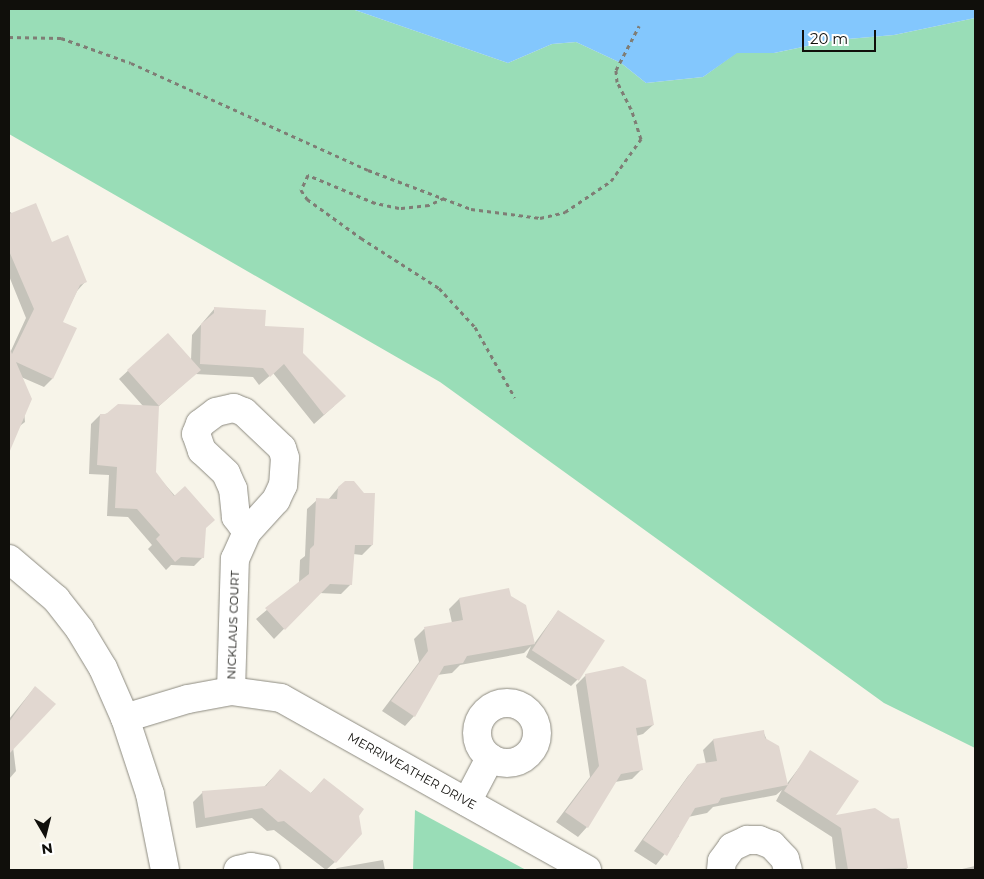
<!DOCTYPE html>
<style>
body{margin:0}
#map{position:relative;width:984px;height:879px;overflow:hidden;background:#f7f4e9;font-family:Montserrat,sans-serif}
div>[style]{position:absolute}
.green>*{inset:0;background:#99ddb7}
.water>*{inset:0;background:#83c7fd}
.shadow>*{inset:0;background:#0003}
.building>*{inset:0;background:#e1d7d0;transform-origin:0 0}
.path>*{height:3px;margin-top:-1.5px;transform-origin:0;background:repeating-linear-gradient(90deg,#7f7d75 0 4px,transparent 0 8px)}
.roads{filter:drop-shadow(0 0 1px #8d8b81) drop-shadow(0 0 1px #8d8b81)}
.minor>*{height:28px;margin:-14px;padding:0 14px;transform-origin:14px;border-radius:14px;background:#fff}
.minor>.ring{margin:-14px;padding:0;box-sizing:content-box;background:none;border:28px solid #fff;border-radius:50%}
span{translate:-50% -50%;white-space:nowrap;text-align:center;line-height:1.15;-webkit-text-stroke:4.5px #fff;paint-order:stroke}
.street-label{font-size:12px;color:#100f0b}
.frame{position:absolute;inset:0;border:10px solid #100f0b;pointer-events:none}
.north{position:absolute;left:20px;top:809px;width:50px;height:50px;-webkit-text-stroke:4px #fff;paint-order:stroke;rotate:172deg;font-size:14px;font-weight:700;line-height:20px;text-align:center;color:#100f0b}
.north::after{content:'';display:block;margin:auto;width:18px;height:22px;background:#100f0b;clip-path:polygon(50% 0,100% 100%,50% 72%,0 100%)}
.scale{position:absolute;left:802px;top:30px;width:74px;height:22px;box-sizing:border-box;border:2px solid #100f0b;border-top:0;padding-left:6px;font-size:15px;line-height:18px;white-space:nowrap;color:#100f0b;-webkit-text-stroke:4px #fff;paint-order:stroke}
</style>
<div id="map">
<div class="green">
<i style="clip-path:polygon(9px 9px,352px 9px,508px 63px,552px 44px,576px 42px,621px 63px,646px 83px,703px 77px,736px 53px,774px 53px,836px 40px,894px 35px,975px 18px,975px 748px,884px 703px,440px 382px,9px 134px)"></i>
<i style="clip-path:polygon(415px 810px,526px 870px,413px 870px)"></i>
</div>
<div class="water">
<i style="clip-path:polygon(352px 9px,975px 9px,975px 18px,894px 35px,836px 40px,774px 53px,737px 53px,703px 77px,646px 83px,621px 63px,576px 42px,552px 44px,508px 63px)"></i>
</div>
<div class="shadow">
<i style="clip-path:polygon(9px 211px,51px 244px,85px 282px,77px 291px,61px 323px,52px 379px,44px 387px,21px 377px,25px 422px,9px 434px,9px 355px,26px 318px,9px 276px)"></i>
<i style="clip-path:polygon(215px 308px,263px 327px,302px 353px,334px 406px,314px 424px,273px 373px,259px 385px,253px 377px,195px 374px,158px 407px,155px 473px,204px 529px,203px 557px,194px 566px,171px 565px,166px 570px,148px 549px,152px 545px,128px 517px,107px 516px,109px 475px,89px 474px,91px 424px,100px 415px,143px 406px,119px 379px,168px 334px,191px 360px,192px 335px)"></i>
<i style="clip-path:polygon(338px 488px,372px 545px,362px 555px,353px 554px,351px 584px,341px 594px,319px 593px,274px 639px,256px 619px,299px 583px,300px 560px,305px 556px,307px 509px,317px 500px,328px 500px)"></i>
<i style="clip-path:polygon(510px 597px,534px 644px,558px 611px,578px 679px,571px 686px,526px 657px,531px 646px,524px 653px,460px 665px,452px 673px,437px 675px,414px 716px,405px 726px,382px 711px,419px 662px,414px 639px,424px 629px,452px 623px,449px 609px,459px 599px)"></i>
<i style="clip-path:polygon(586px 675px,653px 725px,643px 734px,636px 736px,642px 769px,632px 779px,615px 782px,587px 827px,578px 837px,556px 822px,590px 777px,576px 685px)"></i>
<i style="clip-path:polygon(35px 687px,13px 747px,16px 771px,9px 779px,9px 719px)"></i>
<i style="clip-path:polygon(763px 731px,786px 785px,811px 752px,834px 817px,898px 819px,907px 870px,836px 870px,832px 837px,776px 801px,782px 790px,776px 795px,713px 807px,707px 813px,688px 817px,677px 834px,679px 836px,656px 865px,634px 851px,688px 776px,698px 765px,706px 764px,703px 750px,713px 740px)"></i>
<i style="clip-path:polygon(280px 770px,310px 794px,324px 779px,335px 862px,326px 870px,274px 830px,267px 831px,252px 818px,196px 828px,193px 802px,203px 792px,264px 787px)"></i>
<i style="clip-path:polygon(383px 860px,385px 870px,334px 870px,337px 868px)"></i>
<i style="clip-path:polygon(975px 866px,975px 870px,961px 870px,962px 869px)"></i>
</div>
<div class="building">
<i style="clip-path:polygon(36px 203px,52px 242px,68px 235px,87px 282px,80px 285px,63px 322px,77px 328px,53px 379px,16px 362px,32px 399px,9px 453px,9px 346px,12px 354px,34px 309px,9px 251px,9px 214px)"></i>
<i style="clip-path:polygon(214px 307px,266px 310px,265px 326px,304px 328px,303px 353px,346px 396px,324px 415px,284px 364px,270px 377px,263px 368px,200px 364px,201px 324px,214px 313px)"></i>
<i style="clip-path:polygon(168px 333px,201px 370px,159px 406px,156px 472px,174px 496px,185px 486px,215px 520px,206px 528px,204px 558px,181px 557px,175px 562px,156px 539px,160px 535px,137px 509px,115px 508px,117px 467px,97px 465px,100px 414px,106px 414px,118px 404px,159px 406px,127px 370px)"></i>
<i style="clip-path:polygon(345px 481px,354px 481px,364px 493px,375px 493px,373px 545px,355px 545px,352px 585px,330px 584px,285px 630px,265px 608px,309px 574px,310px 549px,314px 545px,316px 498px,337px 499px,338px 487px)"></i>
<i style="clip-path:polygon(509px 588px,511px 596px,526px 605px,535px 644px,467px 656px,463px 663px,444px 666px,415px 717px,391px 701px,428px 651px,424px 627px,463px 620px,459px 598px)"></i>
<i style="left:558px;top:610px;width:56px;height:48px;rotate:33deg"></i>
<i style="clip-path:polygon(623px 666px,646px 680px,654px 725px,636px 728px,643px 770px,621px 774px,588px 828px,565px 812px,599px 766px,585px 674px)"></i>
<i style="clip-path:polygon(35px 686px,56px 704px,9px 754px,9px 722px)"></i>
<i style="clip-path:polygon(764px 730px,765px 738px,779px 746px,788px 785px,721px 798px,718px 803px,695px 808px,667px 856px,643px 840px,697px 764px,717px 761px,713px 739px)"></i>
<i style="clip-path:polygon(810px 750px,859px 781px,836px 815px,875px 808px,892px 819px,899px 818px,908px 868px,848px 870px,841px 828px,784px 791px)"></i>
<i style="clip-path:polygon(280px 769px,311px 793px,324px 778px,364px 809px,359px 816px,362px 834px,336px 863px,284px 821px,278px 822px,262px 808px,205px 818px,202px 791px,266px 786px)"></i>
</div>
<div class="path">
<i style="left:9px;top:37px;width:52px;rotate:1.1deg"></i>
<i style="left:61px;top:38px;width:74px;rotate:19.7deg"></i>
<i style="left:131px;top:63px;width:260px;rotate:24.3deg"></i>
<i style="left:368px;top:170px;width:110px;rotate:20.7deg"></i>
<i style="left:471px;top:209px;width:70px;rotate:7.4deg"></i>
<i style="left:540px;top:218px;width:26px;rotate:-13deg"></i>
<i style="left:565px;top:212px;width:55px;rotate:-34deg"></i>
<i style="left:611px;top:181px;width:52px;rotate:-54.5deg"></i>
<i style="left:641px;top:139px;width:32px;rotate:-108deg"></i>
<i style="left:631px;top:109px;width:30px;rotate:-117deg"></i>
<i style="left:617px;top:82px;width:12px;rotate:-95deg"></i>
<i style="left:616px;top:70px;width:50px;rotate:-62.4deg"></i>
<i style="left:444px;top:198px;width:17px;rotate:155deg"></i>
<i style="left:429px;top:205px;width:30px;rotate:174deg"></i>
<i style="left:399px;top:208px;width:25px;rotate:-168deg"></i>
<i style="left:375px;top:203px;width:73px;rotate:-157.3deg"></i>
<i style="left:308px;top:175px;width:17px;rotate:115deg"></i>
<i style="left:301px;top:190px;width:11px;rotate:56deg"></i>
<i style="left:307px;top:199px;width:67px;rotate:35.8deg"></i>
<i style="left:361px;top:238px;width:93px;rotate:32.7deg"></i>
<i style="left:439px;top:288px;width:53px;rotate:47.3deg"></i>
<i style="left:475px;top:327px;width:81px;rotate:60.6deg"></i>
</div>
<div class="roads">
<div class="minor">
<i style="left:234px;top:408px;width:11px;rotate:22deg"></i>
<i style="left:244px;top:412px;width:52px;rotate:43.5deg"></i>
<i style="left:282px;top:448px;width:10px;rotate:73deg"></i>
<i style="left:285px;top:458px;width:27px;rotate:94deg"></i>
<i style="left:283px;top:485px;width:17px;rotate:115deg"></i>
<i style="left:276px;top:500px;width:43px;rotate:132.2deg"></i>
<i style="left:247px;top:532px;width:19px;rotate:-126deg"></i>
<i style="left:236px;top:517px;width:28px;rotate:-96deg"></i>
<i style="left:233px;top:489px;width:17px;rotate:-114deg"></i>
<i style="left:226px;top:473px;width:33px;rotate:-137deg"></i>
<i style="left:202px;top:451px;width:18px;rotate:-109deg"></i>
<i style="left:196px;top:434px;width:11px;rotate:-68deg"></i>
<i style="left:200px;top:424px;width:20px;rotate:-37deg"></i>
<i style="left:216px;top:412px;width:18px;rotate:-13deg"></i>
<i style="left:9px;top:559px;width:62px;rotate:40.4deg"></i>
<i style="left:56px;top:599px;width:39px;rotate:52deg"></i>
<i style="left:80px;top:630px;width:44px;rotate:58.8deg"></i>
<i style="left:103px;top:668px;width:55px;rotate:66.3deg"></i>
<i style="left:125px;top:718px;width:80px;rotate:71.8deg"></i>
<i style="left:150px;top:794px;width:77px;rotate:78.8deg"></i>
<i style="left:231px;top:691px;width:132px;rotate:-88.3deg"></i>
<i style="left:235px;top:559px;width:30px;rotate:-66deg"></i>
<i class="ring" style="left:477px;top:703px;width:32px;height:32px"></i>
<i style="left:125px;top:718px;width:66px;rotate:-16.8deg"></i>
<i style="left:188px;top:699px;width:44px;rotate:-10.5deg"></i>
<i style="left:231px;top:691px;width:50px;rotate:8deg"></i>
<i style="left:281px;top:698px;width:351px;rotate:29.3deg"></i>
<i style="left:467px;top:802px;width:50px;rotate:-62.4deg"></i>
<i style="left:238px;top:870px;width:13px;rotate:-13deg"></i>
<i style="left:251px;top:867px;width:15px;rotate:11deg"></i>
<i style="left:721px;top:870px;width:9px;rotate:-84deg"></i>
<i style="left:722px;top:861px;width:17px;rotate:-54deg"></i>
<i style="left:732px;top:847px;width:17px;rotate:-25deg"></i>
<i style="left:747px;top:840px;width:12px"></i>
<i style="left:759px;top:840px;width:14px;rotate:21deg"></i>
<i style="left:772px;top:845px;width:19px;rotate:47deg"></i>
<i style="left:785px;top:859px;width:11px;rotate:75deg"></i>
</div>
</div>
<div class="street-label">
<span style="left:233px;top:625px;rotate:-88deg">NICKLAUS COURT</span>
<span style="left:412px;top:771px;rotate:29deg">MERRIWEATHER DRIVE</span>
</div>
<div class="frame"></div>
<div class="north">N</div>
<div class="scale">20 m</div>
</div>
